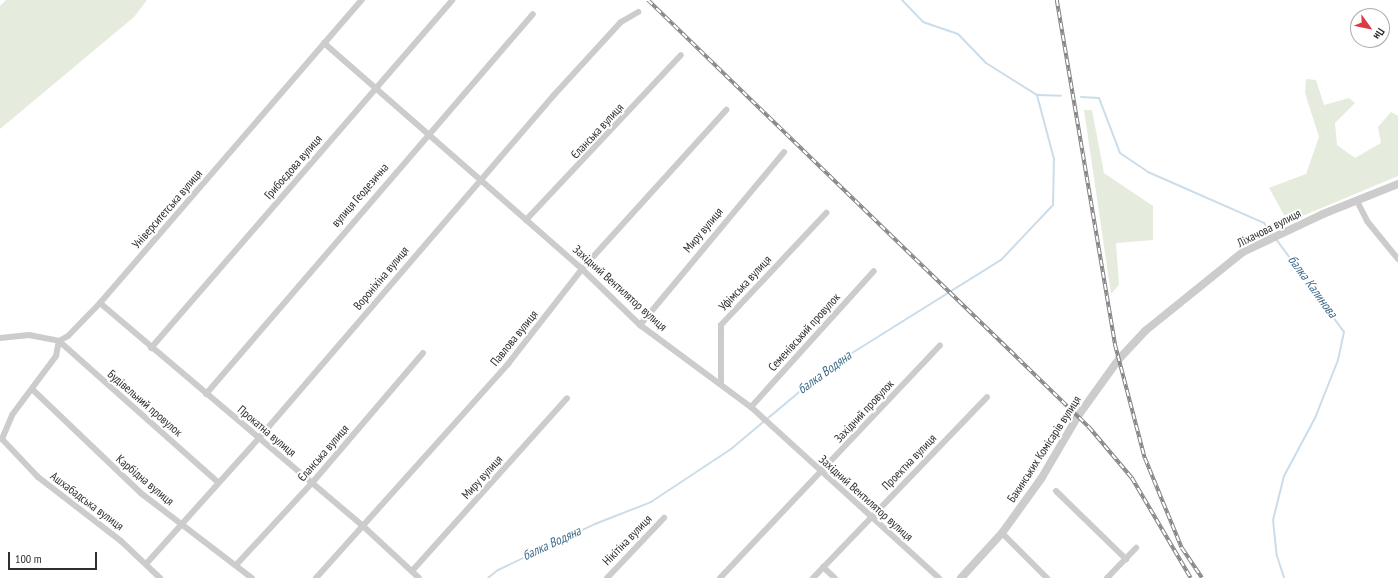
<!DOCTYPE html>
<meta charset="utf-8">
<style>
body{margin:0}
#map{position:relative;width:1398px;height:578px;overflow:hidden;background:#fff;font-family:"PT Sans Narrow",sans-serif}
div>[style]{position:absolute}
.green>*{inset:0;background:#e5ebdd}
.stream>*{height:2px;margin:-1px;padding:0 1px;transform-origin:1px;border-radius:1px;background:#cbddea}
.minor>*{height:6px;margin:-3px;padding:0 3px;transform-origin:3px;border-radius:3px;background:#ccc}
.tertiary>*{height:8px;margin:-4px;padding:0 4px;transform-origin:4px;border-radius:4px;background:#ccc}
.rail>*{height:3.5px;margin-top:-1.75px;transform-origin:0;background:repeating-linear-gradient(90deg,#fff 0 6px,#848484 0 12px);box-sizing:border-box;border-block:1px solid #848484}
span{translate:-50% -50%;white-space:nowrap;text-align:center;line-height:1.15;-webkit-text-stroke:4px #fff;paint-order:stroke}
.street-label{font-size:12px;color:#2f2f2f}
.water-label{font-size:13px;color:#416e8c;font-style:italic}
.north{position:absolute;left:1350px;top:8px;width:40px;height:40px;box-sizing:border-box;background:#fff;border:1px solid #acacac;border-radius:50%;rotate:123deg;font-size:11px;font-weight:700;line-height:16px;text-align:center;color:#2f2f2f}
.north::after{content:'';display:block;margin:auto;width:14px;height:18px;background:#db3c44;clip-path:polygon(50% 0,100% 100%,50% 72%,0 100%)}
.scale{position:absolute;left:8px;top:552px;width:89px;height:18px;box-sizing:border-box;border:2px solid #2f2f2f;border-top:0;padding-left:5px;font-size:12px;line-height:14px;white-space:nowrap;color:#2f2f2f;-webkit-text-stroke:3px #fff;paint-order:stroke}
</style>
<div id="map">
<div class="green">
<i style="clip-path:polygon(6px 0,147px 0,134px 17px,0 129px,0 6px)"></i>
<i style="clip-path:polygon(1306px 79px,1316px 80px,1324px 105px,1349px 98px,1355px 103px,1335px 123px,1337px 145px,1355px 158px,1381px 143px,1378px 127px,1391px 112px,1398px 116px,1398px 176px,1288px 222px,1269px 188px,1306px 174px,1319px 137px,1305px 93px)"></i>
<i style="clip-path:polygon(1084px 110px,1092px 110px,1104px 173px,1153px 206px,1153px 240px,1116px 243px,1119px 285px,1111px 294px)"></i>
</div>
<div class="stream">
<i style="left:902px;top:0;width:30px;rotate:46deg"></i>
<i style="left:923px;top:22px;width:37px;rotate:19deg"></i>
<i style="left:958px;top:34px;width:40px;rotate:46deg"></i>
<i style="left:986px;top:63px;width:60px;rotate:32.1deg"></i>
<i style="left:1037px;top:95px;width:24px;rotate:2deg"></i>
<i style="left:1081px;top:97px;width:18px;rotate:3deg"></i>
<i style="left:1099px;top:98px;width:59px;rotate:69.1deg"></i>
<i style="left:1120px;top:153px;width:34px;rotate:34deg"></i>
<i style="left:1148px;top:172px;width:127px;rotate:23.7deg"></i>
<i style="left:1264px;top:223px;width:16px;rotate:55deg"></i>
<i style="left:1276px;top:239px;width:115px;rotate:53.8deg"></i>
<i style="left:1344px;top:332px;width:29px;rotate:102deg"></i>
<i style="left:1338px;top:360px;width:62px;rotate:111.6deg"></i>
<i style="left:1315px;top:418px;width:66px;rotate:118.1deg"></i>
<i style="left:1284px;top:476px;width:45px;rotate:104deg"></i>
<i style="left:1273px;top:520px;width:36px;rotate:84deg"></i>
<i style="left:1277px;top:556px;width:23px;rotate:72deg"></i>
<i style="left:488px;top:578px;width:13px;rotate:-39deg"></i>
<i style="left:498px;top:570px;width:107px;rotate:-25.4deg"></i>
<i style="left:595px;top:524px;width:60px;rotate:-21.4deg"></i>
<i style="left:651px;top:502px;width:96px;rotate:-33.5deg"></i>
<i style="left:731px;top:449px;width:126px;rotate:-39.9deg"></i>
<i style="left:828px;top:368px;width:204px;rotate:-32deg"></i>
<i style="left:1001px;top:260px;width:76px;rotate:-46.6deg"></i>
<i style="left:1053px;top:205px;width:46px;rotate:-88.8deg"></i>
<i style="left:1054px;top:159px;width:66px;rotate:-104.9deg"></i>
</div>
<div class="minor">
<i style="left:324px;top:43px;width:343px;rotate:41.2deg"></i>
<i style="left:582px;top:269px;width:81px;rotate:44deg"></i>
<i style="left:640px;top:325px;width:138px;rotate:36.5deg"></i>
<i style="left:751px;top:407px;width:254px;rotate:42.3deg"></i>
<i style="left:1357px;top:201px;width:22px;rotate:63deg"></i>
<i style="left:1367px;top:221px;width:49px;rotate:50.8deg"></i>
<i style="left:526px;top:220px;width:226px;rotate:-46.8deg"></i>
<i style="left:100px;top:303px;width:345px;rotate:40.3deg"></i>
<i style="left:363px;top:526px;width:76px;rotate:42.9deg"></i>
<i style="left:640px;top:325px;width:225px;rotate:-50.2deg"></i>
<i style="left:0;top:338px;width:29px;rotate:-6deg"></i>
<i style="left:29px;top:335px;width:31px;rotate:11deg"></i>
<i style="left:59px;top:341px;width:213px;rotate:41.6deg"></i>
<i style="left:151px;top:348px;width:460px;rotate:-49.1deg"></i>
<i style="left:721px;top:384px;width:59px;rotate:-90deg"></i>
<i style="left:721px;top:325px;width:154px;rotate:-46.8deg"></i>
<i style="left:32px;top:389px;width:152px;rotate:43.7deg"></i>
<i style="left:142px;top:494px;width:138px;rotate:37.4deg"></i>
<i style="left:206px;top:394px;width:501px;rotate:-49.29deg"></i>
<i style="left:751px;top:407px;width:183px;rotate:-47.9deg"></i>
<i style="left:1056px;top:491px;width:98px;rotate:44.2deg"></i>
<i style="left:1002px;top:533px;width:64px;rotate:45deg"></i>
<i style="left:146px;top:564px;width:169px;rotate:-48.1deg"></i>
<i style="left:259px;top:438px;width:452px;rotate:-49.3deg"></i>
<i style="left:554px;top:95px;width:99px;rotate:-47.5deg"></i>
<i style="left:621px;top:22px;width:20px;rotate:-30deg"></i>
<i style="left:236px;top:565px;width:112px;rotate:-47.2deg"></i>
<i style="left:312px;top:483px;width:171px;rotate:-49.5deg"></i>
<i style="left:823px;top:567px;width:16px;rotate:43deg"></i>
<i style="left:412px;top:571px;width:232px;rotate:-48.1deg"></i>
<i style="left:160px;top:578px;width:54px;rotate:-136.5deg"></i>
<i style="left:121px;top:541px;width:105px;rotate:-142.4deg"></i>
<i style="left:38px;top:477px;width:52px;rotate:-133.5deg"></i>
<i style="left:2px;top:439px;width:26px;rotate:-67deg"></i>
<i style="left:12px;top:415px;width:74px;rotate:-53.3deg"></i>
<i style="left:56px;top:356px;width:15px;rotate:-79deg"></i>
<i style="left:59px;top:341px;width:10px;rotate:-29deg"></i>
<i style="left:68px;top:336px;width:46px;rotate:-45.9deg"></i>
<i style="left:100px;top:303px;width:401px;rotate:-49.2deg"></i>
<i style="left:316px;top:578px;width:288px;rotate:-48.1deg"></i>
<i style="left:508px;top:364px;width:120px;rotate:-52.1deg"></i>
<i style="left:582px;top:269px;width:215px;rotate:-47.8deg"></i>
<i style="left:607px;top:578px;width:83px;rotate:-46.5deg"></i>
<i style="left:720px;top:578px;width:320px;rotate:-46.6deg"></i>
<i style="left:813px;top:578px;width:251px;rotate:-46.1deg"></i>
<i style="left:1107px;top:578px;width:42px;rotate:-46deg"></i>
</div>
<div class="tertiary">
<i style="left:961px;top:578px;width:61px;rotate:-47.7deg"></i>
<i style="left:1002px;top:533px;width:67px;rotate:-54.2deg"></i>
<i style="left:1041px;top:479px;width:73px;rotate:-59.6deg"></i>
<i style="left:1078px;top:416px;width:70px;rotate:-54.3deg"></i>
<i style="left:1119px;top:359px;width:38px;rotate:-47deg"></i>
<i style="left:1145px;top:331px;width:126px;rotate:-38.9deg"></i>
<i style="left:1243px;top:252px;width:89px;rotate:-25.4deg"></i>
<i style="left:1323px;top:214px;width:81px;rotate:-21.8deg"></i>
</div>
<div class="rail">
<i style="left:648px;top:0;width:614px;rotate:44.08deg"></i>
<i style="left:1089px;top:427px;width:67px;rotate:49.9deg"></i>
<i style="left:1132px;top:478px;width:116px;rotate:59.5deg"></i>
<i style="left:1057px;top:0;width:349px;rotate:80.4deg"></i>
<i style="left:1115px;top:344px;width:118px;rotate:75.3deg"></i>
<i style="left:1145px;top:458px;width:97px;rotate:67.7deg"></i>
<i style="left:1182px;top:548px;width:36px;rotate:56deg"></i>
</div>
<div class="street-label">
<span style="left:597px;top:131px;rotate:-47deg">Єланська вулиця</span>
<span style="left:293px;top:167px;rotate:-49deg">Грибоєдова вулиця</span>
<span style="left:360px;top:195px;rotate:-49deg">вулиця Геодезична</span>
<span style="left:167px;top:209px;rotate:-49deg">Університетська вулиця</span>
<span style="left:1269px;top:228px;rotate:-27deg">Ліхачова вулиця</span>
<span style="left:703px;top:230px;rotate:-50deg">Миру вулиця</span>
<span style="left:381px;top:278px;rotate:-50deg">Вороніхіна вулиця</span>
<span style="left:745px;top:283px;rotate:-47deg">Уфімська вулиця</span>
<span style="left:620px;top:288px;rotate:42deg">Західний Вентилятор вулиця</span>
<span style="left:804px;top:332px;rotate:-48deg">Семенівський провулок</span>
<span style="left:514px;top:338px;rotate:-51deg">Павлова вулиця</span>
<span style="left:145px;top:403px;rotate:41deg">Будівельний провулок</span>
<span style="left:864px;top:411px;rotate:-47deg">Західний провулок</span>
<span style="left:267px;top:431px;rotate:40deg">Прокатна вулиця</span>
<span style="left:1044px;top:449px;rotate:-57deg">Бакинських Комісарів вулиця</span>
<span style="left:323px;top:453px;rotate:-49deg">Єланська вулиця</span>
<span style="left:909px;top:462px;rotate:-46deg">Проектна вулиця</span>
<span style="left:482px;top:477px;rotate:-48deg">Миру вулиця</span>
<span style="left:145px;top:480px;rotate:40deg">Карбідна вулиця</span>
<span style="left:866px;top:498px;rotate:42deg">Західний Вентилятор вулиця</span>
<span style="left:87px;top:501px;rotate:37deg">Ашхабадська вулиця</span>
<span style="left:627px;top:540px;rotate:-46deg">Нікітіна вулиця</span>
</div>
<div class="water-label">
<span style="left:1312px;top:287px;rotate:54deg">балка Калинова</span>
<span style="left:825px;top:373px;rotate:-36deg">балка Водяна</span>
<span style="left:552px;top:544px;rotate:-25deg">балка Водяна</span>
</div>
<div class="north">Пн</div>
<div class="scale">100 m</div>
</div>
